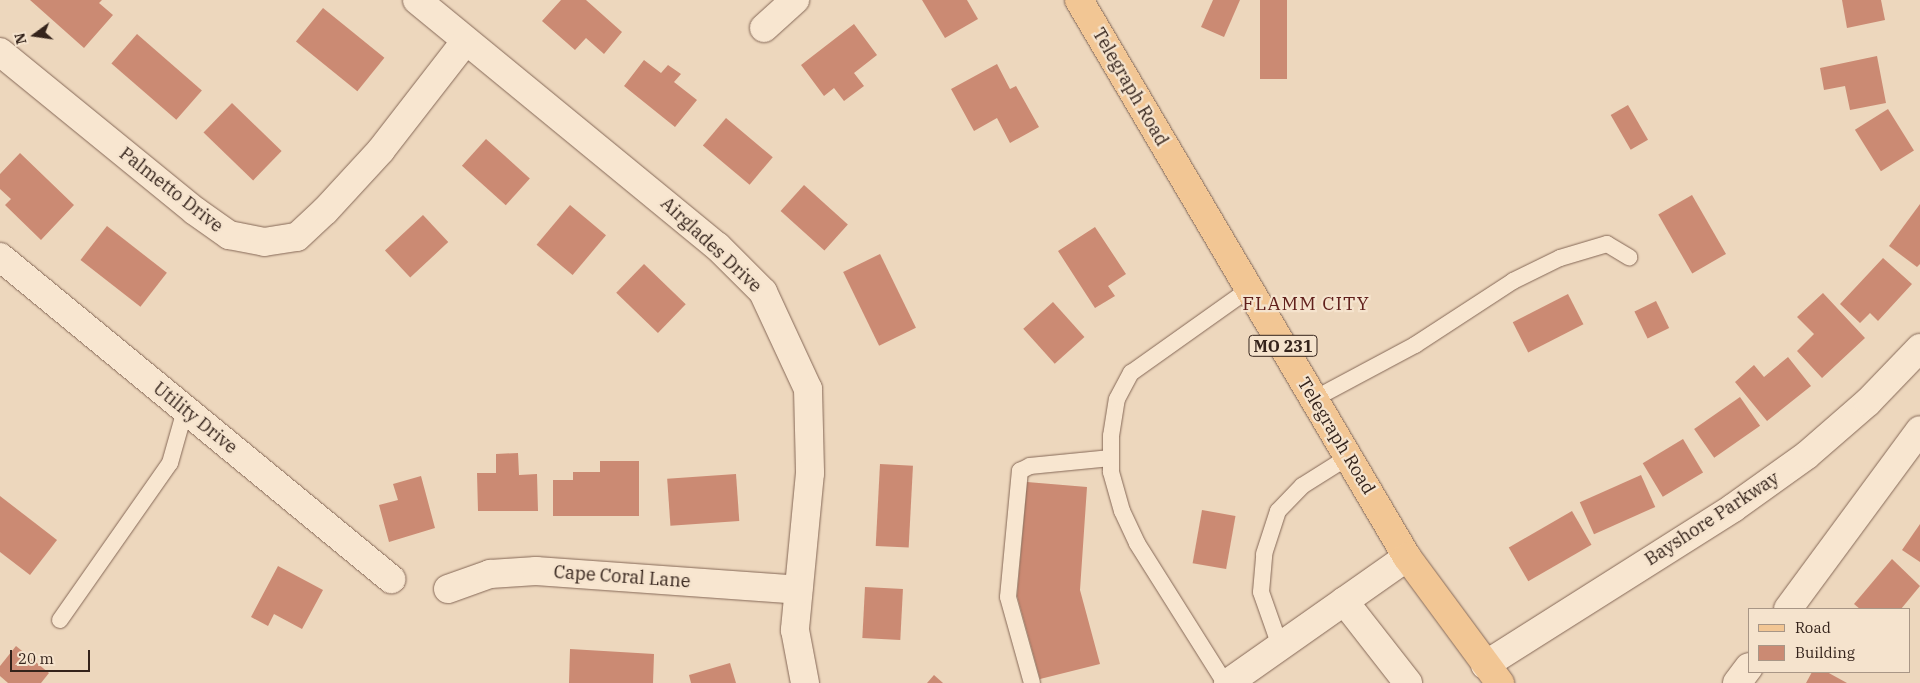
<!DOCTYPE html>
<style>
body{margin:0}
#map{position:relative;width:1920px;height:683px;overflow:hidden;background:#edd7bd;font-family:"IBM Plex Serif",serif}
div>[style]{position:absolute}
.building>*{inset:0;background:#cb8a73;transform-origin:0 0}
.roads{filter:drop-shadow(0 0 1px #856857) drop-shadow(0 0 1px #856857)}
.lane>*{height:16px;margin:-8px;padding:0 8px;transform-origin:8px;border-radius:8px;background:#f8e6d0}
.street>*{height:28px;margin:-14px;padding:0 14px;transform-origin:14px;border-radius:14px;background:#f8e6d0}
.primary>*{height:28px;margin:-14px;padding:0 14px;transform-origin:14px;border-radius:14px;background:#f2c694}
span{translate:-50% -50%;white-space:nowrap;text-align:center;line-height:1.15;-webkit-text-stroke:4.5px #f5e3cd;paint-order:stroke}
.shield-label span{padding:1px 4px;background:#f5e3cd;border:1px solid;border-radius:4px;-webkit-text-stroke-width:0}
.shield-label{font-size:16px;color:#34231b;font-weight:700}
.street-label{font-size:18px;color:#34231b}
.neighbourhood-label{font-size:19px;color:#601f1b;letter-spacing:1px}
.legend{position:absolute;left:1748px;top:608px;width:162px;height:65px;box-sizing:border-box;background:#f5e3cd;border:1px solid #a89686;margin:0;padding:6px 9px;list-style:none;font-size:15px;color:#34231b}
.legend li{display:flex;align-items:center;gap:10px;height:25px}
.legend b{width:25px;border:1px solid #a89686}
.north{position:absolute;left:10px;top:10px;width:50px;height:50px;-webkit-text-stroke:4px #f5e3cd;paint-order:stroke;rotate:256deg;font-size:14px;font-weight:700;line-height:20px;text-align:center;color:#34231b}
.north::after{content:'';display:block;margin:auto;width:18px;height:22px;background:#34231b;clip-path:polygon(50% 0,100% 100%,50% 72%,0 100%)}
.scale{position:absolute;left:10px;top:650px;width:80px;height:22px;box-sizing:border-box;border:2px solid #34231b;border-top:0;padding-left:6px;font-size:15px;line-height:18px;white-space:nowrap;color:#34231b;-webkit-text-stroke:4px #f5e3cd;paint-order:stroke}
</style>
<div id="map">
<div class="building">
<i style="clip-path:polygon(30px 0,102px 0,99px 3px,113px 15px,84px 48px)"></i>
<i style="clip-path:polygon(561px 0,586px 0,622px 32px,604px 54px,586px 38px,575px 50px,542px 21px)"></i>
<i style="clip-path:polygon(922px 0,967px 0,978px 19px,945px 38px)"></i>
<i style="clip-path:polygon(1213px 0,1240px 0,1224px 37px,1201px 27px)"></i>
<i style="left:1260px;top:0;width:27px;height:79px"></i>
<i style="clip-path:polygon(1842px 0,1881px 0,1885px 20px,1847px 28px)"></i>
<i style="left:323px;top:8px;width:79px;height:43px;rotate:39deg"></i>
<i style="clip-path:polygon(854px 24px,877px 55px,854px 73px,864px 86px,844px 101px,834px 88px,824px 96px,801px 65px)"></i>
<i style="left:137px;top:34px;width:86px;height:39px;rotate:41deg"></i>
<i style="clip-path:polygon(1877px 56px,1886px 103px,1850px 110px,1845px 86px,1824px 90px,1820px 68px)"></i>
<i style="clip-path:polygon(644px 60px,661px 73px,668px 65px,681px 74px,674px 82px,697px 100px,675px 127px,624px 86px)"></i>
<i style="clip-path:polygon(997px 64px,1010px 89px,1016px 86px,1039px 127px,1010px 143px,997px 118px,974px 131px,951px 89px)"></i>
<i style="left:232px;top:103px;width:69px;height:41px;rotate:44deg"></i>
<i style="left:1628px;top:105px;width:40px;height:20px;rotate:60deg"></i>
<i style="left:1888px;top:109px;width:49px;height:39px;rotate:58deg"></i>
<i style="left:726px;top:118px;width:61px;height:36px;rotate:40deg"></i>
<i style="left:486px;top:139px;width:59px;height:36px;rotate:42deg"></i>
<i style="clip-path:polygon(20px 153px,74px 205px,41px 240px,5px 205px,11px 199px,0 189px,0 174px)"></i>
<i style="left:804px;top:185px;width:59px;height:35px;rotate:42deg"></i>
<i style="left:1692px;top:195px;width:68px;height:39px;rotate:60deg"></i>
<i style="clip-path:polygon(1920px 204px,1920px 264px,1917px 267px,1889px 246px)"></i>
<i style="left:570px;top:205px;width:47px;height:52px;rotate:40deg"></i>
<i style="left:423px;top:215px;width:37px;height:52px;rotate:47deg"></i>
<i style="left:107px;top:226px;width:76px;height:43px;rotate:38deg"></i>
<i style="clip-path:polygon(1095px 227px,1126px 274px,1108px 286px,1115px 296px,1095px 308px,1058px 251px)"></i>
<i style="left:880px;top:254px;width:82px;height:41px;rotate:64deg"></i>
<i style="clip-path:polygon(1883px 258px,1912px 284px,1878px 321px,1870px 313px,1860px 323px,1840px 304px)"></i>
<i style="left:644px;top:264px;width:58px;height:40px;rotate:44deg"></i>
<i style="clip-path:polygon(1823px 293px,1865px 338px,1822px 378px,1797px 351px,1814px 334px,1797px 317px)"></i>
<i style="left:1568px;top:294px;width:34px;height:62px;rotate:63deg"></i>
<i style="left:1656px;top:301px;width:30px;height:24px;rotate:64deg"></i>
<i style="left:1053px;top:302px;width:47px;height:40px;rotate:48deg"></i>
<i style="clip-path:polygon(1788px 357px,1811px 386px,1767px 421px,1735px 382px,1754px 365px,1764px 377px)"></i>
<i style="left:1740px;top:397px;width:35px;height:56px;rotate:55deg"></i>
<i style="left:1683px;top:439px;width:39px;height:47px;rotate:59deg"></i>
<i style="clip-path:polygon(518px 453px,519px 475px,537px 474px,538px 511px,478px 511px,477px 473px,496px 473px,496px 454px)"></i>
<i style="clip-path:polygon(600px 461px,639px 461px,639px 516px,553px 516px,553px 480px,573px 480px,573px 472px,600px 472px)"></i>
<i style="left:880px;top:464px;width:33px;height:82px;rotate:3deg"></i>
<i style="left:736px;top:474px;width:47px;height:69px;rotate:86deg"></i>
<i style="left:1641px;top:475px;width:35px;height:67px;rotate:66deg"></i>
<i style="clip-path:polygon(421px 476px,435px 528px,389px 542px,379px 505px,398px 500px,393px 484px)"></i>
<i style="clip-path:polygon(1027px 482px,1087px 487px,1080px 590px,1100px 664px,1040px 679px,1017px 596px)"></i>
<i style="clip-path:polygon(0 496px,57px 540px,30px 575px,0 552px)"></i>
<i style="left:1202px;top:510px;width:34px;height:54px;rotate:10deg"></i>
<i style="left:1572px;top:511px;width:39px;height:73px;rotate:60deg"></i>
<i style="clip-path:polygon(1920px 524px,1920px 562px,1902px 550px)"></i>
<i style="clip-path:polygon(1892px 559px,1920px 586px,1901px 609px,1860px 609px,1854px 604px)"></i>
<i style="clip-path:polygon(278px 566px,323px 590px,302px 629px,274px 614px,268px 626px,251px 617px)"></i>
<i style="left:865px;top:587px;width:38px;height:51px;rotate:3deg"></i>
<i style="clip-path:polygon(16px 646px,49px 673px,41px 683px,8px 683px,0 676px,0 666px)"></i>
<i style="clip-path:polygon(570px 649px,654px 654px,653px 683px,569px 683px)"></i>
<i style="clip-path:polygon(730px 663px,736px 683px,691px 683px,689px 675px)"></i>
<i style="clip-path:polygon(1812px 672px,1827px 672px,1847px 683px,1806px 683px)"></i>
<i style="clip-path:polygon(934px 675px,943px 683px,927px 683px)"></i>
</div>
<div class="roads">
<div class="lane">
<i style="left:1314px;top:399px;width:115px;rotate:-28.1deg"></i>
<i style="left:1415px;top:345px;width:117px;rotate:-33.1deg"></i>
<i style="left:1513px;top:281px;width:52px;rotate:-26.1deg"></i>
<i style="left:1560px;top:258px;width:49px;rotate:-16.6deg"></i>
<i style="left:1607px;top:244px;width:26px;rotate:31deg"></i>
<i style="left:60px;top:620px;width:192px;rotate:-55deg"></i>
<i style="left:170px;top:463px;width:55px;rotate:-74.2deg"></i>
<i style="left:1280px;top:646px;width:57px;rotate:-109.4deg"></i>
<i style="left:1261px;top:592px;width:38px;rotate:-85deg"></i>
<i style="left:1264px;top:554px;width:45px;rotate:-72deg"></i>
<i style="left:1278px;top:511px;width:35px;rotate:-46deg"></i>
<i style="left:1302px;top:486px;width:54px;rotate:-32.2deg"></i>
<i style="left:1032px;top:683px;width:89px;rotate:-105.6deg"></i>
<i style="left:1008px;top:597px;width:127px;rotate:-84.6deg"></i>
<i style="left:1020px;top:471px;width:11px;rotate:-27deg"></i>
<i style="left:1030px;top:466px;width:81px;rotate:-5.6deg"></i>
<i style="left:1225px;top:683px;width:165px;rotate:-122.2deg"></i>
<i style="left:1137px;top:543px;width:35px;rotate:-115deg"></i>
<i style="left:1122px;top:511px;width:41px;rotate:-105.8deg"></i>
<i style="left:1111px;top:472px;width:36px;rotate:-90deg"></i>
<i style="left:1111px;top:436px;width:37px;rotate:-81deg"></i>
<i style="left:1117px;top:399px;width:30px;rotate:-62deg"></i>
<i style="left:1131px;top:373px;width:145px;rotate:-35.4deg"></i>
</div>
<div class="street">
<i style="left:417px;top:0;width:388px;rotate:39.4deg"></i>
<i style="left:717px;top:246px;width:65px;rotate:45deg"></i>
<i style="left:763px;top:292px;width:107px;rotate:65.1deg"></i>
<i style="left:808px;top:389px;width:84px;rotate:88.6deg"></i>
<i style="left:810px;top:473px;width:158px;rotate:95.5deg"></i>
<i style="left:795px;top:630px;width:54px;rotate:79.3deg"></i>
<i style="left:764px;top:28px;width:42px;rotate:-42.1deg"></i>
<i style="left:0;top:52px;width:252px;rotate:39.2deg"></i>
<i style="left:195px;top:211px;width:42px;rotate:35.2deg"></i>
<i style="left:229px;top:235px;width:36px;rotate:11deg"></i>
<i style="left:264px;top:242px;width:33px;rotate:-9deg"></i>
<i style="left:297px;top:237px;width:38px;rotate:-43deg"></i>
<i style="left:325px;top:211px;width:83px;rotate:-47.4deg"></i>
<i style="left:381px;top:150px;width:135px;rotate:-52.2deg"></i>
<i style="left:0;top:257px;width:507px;rotate:39.47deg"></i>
<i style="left:448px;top:589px;width:45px;rotate:-19.7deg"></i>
<i style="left:490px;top:574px;width:46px;rotate:-3.7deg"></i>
<i style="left:536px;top:571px;width:263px;rotate:4.1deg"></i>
<i style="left:1344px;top:601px;width:104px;rotate:52deg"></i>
<i style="left:1788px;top:609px;width:222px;rotate:-53.6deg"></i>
<i style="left:1485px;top:665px;width:294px;rotate:-32.3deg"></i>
<i style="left:1733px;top:508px;width:91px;rotate:-35.6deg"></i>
<i style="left:1807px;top:455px;width:81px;rotate:-41deg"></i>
<i style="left:1868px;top:402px;width:75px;rotate:-46.1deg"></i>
<i style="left:1228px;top:683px;width:219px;rotate:-35.1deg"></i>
<i style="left:1737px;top:683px;width:20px;rotate:-53deg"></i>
</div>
<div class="primary">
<i style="left:1079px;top:0;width:646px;rotate:59.51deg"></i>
<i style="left:1407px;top:557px;width:157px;rotate:53.6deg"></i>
</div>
</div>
<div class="shield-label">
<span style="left:1283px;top:346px">MO 231</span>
</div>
<div class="street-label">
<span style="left:1130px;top:87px;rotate:60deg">Telegraph Road</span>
<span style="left:171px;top:190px;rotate:38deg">Palmetto Drive</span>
<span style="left:711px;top:245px;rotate:43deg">Airglades Drive</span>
<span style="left:195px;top:418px;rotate:39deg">Utility Drive</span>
<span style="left:1336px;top:436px;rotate:59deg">Telegraph Road</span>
<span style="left:1712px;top:519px;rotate:-33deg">Bayshore Parkway</span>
<span style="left:622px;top:577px;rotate:4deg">Cape Coral Lane</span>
</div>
<div class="neighbourhood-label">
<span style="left:1306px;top:304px">FLAMM CITY</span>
</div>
<ul class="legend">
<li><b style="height:6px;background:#f2c694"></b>Road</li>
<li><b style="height:14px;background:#cb8a73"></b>Building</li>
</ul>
<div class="north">N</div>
<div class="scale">20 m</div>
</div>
